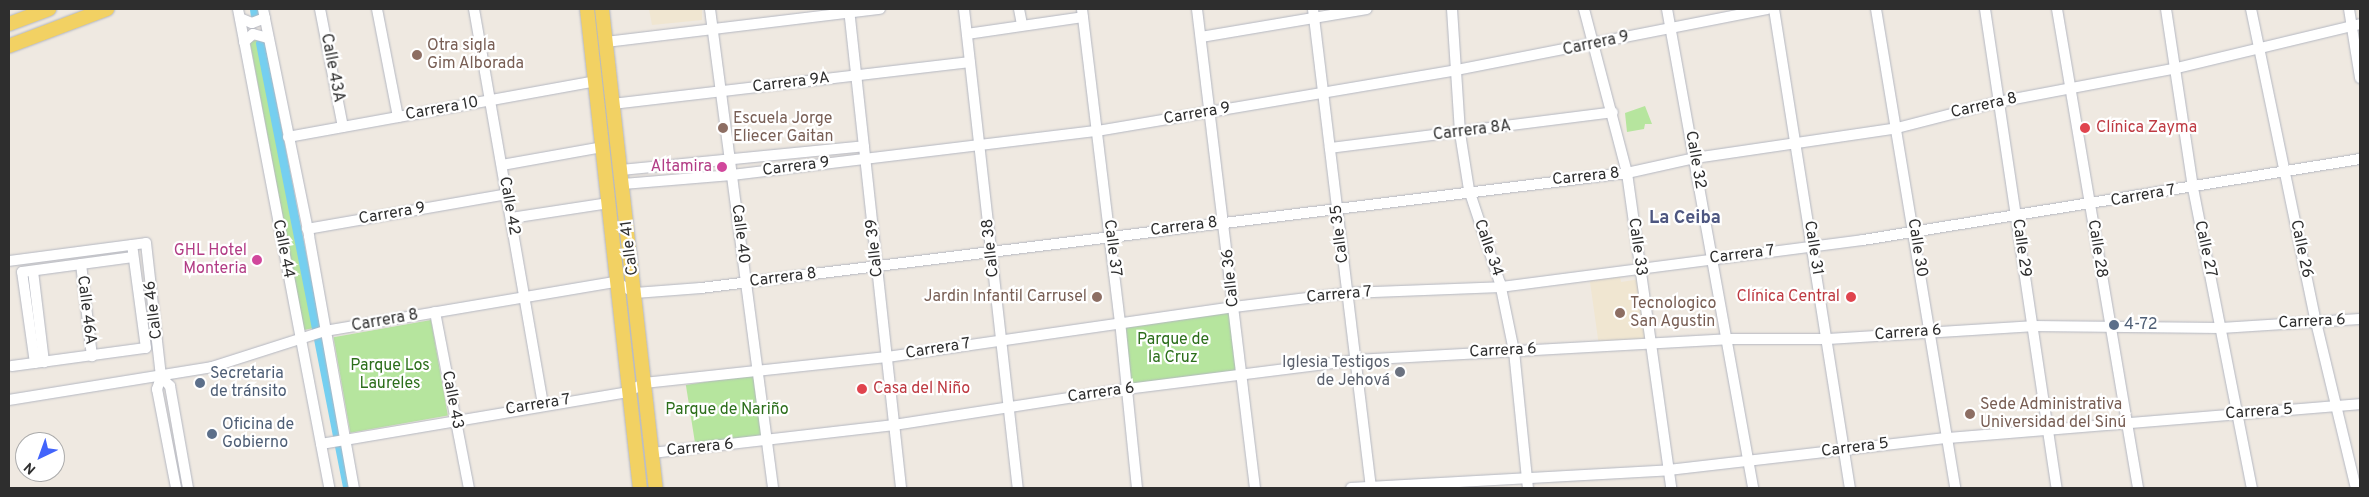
<!DOCTYPE html>
<meta charset="utf-8">
<style>
body{margin:0}
#map{position:relative;width:2369px;height:497px;overflow:hidden;background:#efe9e1;font-family:Overpass,sans-serif}
div>[style]{position:absolute}
.education>*{inset:0;background:#f0e6d1}
.green>*{inset:0;background:#b6e59e;transform-origin:0 0}
.canal>*{height:9px;margin:-4.5px;padding:0 4.5px;transform-origin:4.5px;border-radius:4.5px;background:#75cff0}
.roads{filter:drop-shadow(0 0 1px #b4b7c1) drop-shadow(0 0 1px #b4b7c1)}
.minor>*{height:10px;margin:-5px;padding:0 5px;transform-origin:5px;border-radius:5px;background:#fff}
.major>*{height:14px;margin:-7px;padding:0 7px;transform-origin:7px;border-radius:7px;background:#f2d163}
.dots>*{width:14px;height:14px;translate:-50% -50%;box-sizing:border-box;border:2px solid #fff;border-radius:50%}
span{translate:-50% -50%;white-space:nowrap;text-align:center;line-height:1.15;-webkit-text-stroke:4.5px #fff;paint-order:stroke}
.street-label{font-size:16px;color:#2e2e2e}
.education-label{font-size:16px;color:#785e54}
.left{translate:0 -50%;text-align:left}
.right{translate:-100% -50%;text-align:right}
.health-label{font-size:16px;color:#be3a42}
.hotel-label{font-size:16px;color:#b23c85}
.service-label{font-size:16px;color:#4e5e75}
.park-label{font-size:16px;color:#2c6e1b}
.worship-label{font-size:16px;color:#5b616d}
.neighbourhood-label{font-size:18px;color:#4d5680;font-weight:700}
.frame{position:absolute;inset:0;border:10px solid #2e2e2e;pointer-events:none}
.north{position:absolute;left:15px;top:432px;width:50px;height:50px;box-sizing:border-box;background:#fff;border:1px solid #ababab;border-radius:50%;rotate:222deg;font-size:14px;font-weight:700;line-height:20px;text-align:center;color:#2e2e2e}
.north::after{content:'';display:block;margin:auto;width:18px;height:22px;background:#4264fb;clip-path:polygon(50% 0,100% 100%,50% 72%,0 100%)}
</style>
<div id="map">
<div class="education">
<i style="clip-path:polygon(649px 9px,702px 9px,702px 20px,652px 25px)"></i>
<i style="clip-path:polygon(1619px 271px,1621px 282px,1641px 279px,1649px 345px,1599px 346px,1589px 275px)"></i>
</div>
<div class="green">
<i style="clip-path:polygon(259px 39px,263px 40px,319px 327px,304px 330px,250px 42px)"></i>
<i style="clip-path:polygon(1645px 106px,1652px 124px,1645px 124px,1644px 129px,1627px 132px,1625px 113px)"></i>
<i style="left:1231px;top:309px;width:66px;height:110px;rotate:82deg"></i>
<i style="left:431px;top:320px;width:97px;height:99px;rotate:80deg"></i>
<i style="left:755px;top:374px;width:66px;height:70px;rotate:81deg"></i>
</div>
<div class="canal">
<i style="left:254px;top:9px;width:7px;rotate:82deg"></i>
<i style="left:260px;top:43px;width:453px;rotate:78.9deg"></i>
</div>
<div class="roads">
<div class="minor">
<i style="left:238px;top:9px;width:488px;rotate:79.2deg"></i>
<i style="left:263px;top:9px;width:232px;rotate:78.5deg"></i>
<i style="left:309px;top:236px;width:256px;rotate:79.9deg"></i>
<i style="left:320px;top:9px;width:120px;rotate:79deg"></i>
<i style="left:377px;top:9px;width:110px;rotate:79deg"></i>
<i style="left:474px;top:9px;width:401px;rotate:80.1deg"></i>
<i style="left:710px;top:9px;width:483px;rotate:82.5deg"></i>
<i style="left:849px;top:9px;width:482px;rotate:83.8deg"></i>
<i style="left:964px;top:9px;width:482px;rotate:83.6deg"></i>
<i style="left:1019px;top:9px;width:16px;rotate:79deg"></i>
<i style="left:1082px;top:9px;width:314px;rotate:83.1deg"></i>
<i style="left:1120px;top:321px;width:168px;rotate:84.2deg"></i>
<i style="left:1197px;top:9px;width:482px;rotate:83.1deg"></i>
<i style="left:1313px;top:9px;width:482px;rotate:83.1deg"></i>
<i style="left:1452px;top:9px;width:124px;rotate:86.3deg"></i>
<i style="left:1460px;top:133px;width:58px;rotate:81deg"></i>
<i style="left:1469px;top:190px;width:98px;rotate:71.6deg"></i>
<i style="left:1500px;top:283px;width:69px;rotate:78.4deg"></i>
<i style="left:1514px;top:351px;width:138px;rotate:84.2deg"></i>
<i style="left:1584px;top:9px;width:170px;rotate:75.3deg"></i>
<i style="left:1627px;top:173px;width:318px;rotate:82deg"></i>
<i style="left:1667px;top:9px;width:487px;rotate:79.8deg"></i>
<i style="left:1774px;top:9px;width:485px;rotate:81deg"></i>
<i style="left:1876px;top:9px;width:485px;rotate:80.6deg"></i>
<i style="left:1985px;top:9px;width:484px;rotate:81.5deg"></i>
<i style="left:2057px;top:9px;width:486px;rotate:80.4deg"></i>
<i style="left:2166px;top:9px;width:181px;rotate:81.4deg"></i>
<i style="left:2193px;top:188px;width:306px;rotate:78.9deg"></i>
<i style="left:2251px;top:9px;width:320px;rotate:78.3deg"></i>
<i style="left:2316px;top:322px;width:171px;rotate:76.5deg"></i>
<i style="left:2349px;top:9px;width:70px;rotate:80.9deg"></i>
<i style="left:240px;top:18px;width:13px;rotate:23deg"></i>
<i style="left:252px;top:23px;width:14px;rotate:-21deg"></i>
<i style="left:967px;top:34px;width:117px;rotate:-8.3deg"></i>
<i style="left:1201px;top:37px;width:168px;rotate:-9.6deg"></i>
<i style="left:244px;top:42px;width:12px;rotate:-42deg"></i>
<i style="left:253px;top:34px;width:16px;rotate:15deg"></i>
<i style="left:606px;top:42px;width:276px;rotate:-6.9deg"></i>
<i style="left:613px;top:104px;width:359px;rotate:-6.7deg"></i>
<i style="left:288px;top:137px;width:312px;rotate:-10.3deg"></i>
<i style="left:1330px;top:148px;width:285px;rotate:-7.2deg"></i>
<i style="left:502px;top:165px;width:103px;rotate:-10.1deg"></i>
<i style="left:621px;top:170px;width:244px;rotate:-5.6deg"></i>
<i style="left:623px;top:184px;width:109px;rotate:-4.7deg"></i>
<i style="left:732px;top:175px;width:368px;rotate:-6.9deg"></i>
<i style="left:1097px;top:131px;width:365px;rotate:-9.6deg"></i>
<i style="left:1457px;top:70px;width:316px;rotate:-11.1deg"></i>
<i style="left:511px;top:218px;width:99px;rotate:-8.7deg"></i>
<i style="left:307px;top:229px;width:203px;rotate:-9.9deg"></i>
<i style="left:9px;top:261px;width:138px;rotate:-7.5deg"></i>
<i style="left:146px;top:243px;width:135px;rotate:83.6deg"></i>
<i style="left:161px;top:377px;width:13px;rotate:108deg"></i>
<i style="left:157px;top:389px;width:101px;rotate:79.1deg"></i>
<i style="left:81px;top:264px;width:93px;rotate:83.2deg"></i>
<i style="left:33px;top:271px;width:92px;rotate:83.1deg"></i>
<i style="left:435px;top:312px;width:179px;rotate:79.1deg"></i>
<i style="left:35px;top:363px;width:92px;rotate:-98.1deg"></i>
<i style="left:22px;top:272px;width:112px;rotate:-7.7deg"></i>
<i style="left:12px;top:366px;width:135px;rotate:-7.7deg"></i>
<i style="left:146px;top:348px;width:104px;rotate:-97.7deg"></i>
<i style="left:161px;top:377px;width:13px;rotate:45deg"></i>
<i style="left:170px;top:386px;width:104px;rotate:80deg"></i>
<i style="left:9px;top:400px;width:206px;rotate:-9.2deg"></i>
<i style="left:212px;top:367px;width:119px;rotate:-17.7deg"></i>
<i style="left:325px;top:331px;width:295px;rotate:-9.6deg"></i>
<i style="left:616px;top:282px;width:22px;rotate:30deg"></i>
<i style="left:635px;top:293px;width:66px;rotate:-4.3deg"></i>
<i style="left:701px;top:288px;width:933px;rotate:-7.08deg"></i>
<i style="left:1627px;top:173px;width:70px;rotate:-12.4deg"></i>
<i style="left:1695px;top:158px;width:204px;rotate:-8.4deg"></i>
<i style="left:1897px;top:128px;width:104px;rotate:-14.4deg"></i>
<i style="left:1998px;top:102px;width:178px;rotate:-10.7deg"></i>
<i style="left:2173px;top:69px;width:192px;rotate:-13.5deg"></i>
<i style="left:321px;top:444px;width:311px;rotate:-9.6deg"></i>
<i style="left:628px;top:392px;width:18px;rotate:-29deg"></i>
<i style="left:644px;top:383px;width:244px;rotate:-6.1deg"></i>
<i style="left:887px;top:357px;width:351px;rotate:-8.2deg"></i>
<i style="left:1234px;top:307px;width:115px;rotate:-7deg"></i>
<i style="left:1348px;top:293px;width:153px;rotate:-2.2deg"></i>
<i style="left:1501px;top:287px;width:365px;rotate:-7.4deg"></i>
<i style="left:1863px;top:240px;width:504px;rotate:-9.26deg"></i>
<i style="left:652px;top:453px;width:244px;rotate:-6.6deg"></i>
<i style="left:894px;top:425px;width:236px;rotate:-8.8deg"></i>
<i style="left:1127px;top:389px;width:231px;rotate:-7.2deg"></i>
<i style="left:1356px;top:360px;width:372px;rotate:-3.2deg"></i>
<i style="left:1727px;top:339px;width:101px"></i>
<i style="left:1828px;top:339px;width:204px;rotate:-3.6deg"></i>
<i style="left:2032px;top:326px;width:189px;rotate:0.6deg"></i>
<i style="left:2221px;top:328px;width:139px;rotate:-3.7deg"></i>
<i style="left:1351px;top:488px;width:319px;rotate:-3.2deg"></i>
<i style="left:1669px;top:470px;width:280px;rotate:-6.6deg"></i>
<i style="left:1947px;top:438px;width:414px;rotate:-4.7deg"></i>
</div>
<div class="major">
<i style="left:587px;top:9px;width:482px;rotate:83.7deg"></i>
<i style="left:602px;top:9px;width:482px;rotate:83.6deg"></i>
<i style="left:9px;top:24px;width:43px;rotate:-20.6deg"></i>
<i style="left:9px;top:46px;width:105px;rotate:-20.7deg"></i>
</div>
</div>
<div class="dots">
<i style="left:417px;top:55px;background:#8d6e63"></i>
<i style="left:723px;top:128px;background:#8d6e63"></i>
<i style="left:2085px;top:128px;background:#e0444e"></i>
<i style="left:722px;top:167px;background:#d1479c"></i>
<i style="left:257px;top:260px;background:#d1479c"></i>
<i style="left:1097px;top:297px;background:#8d6e63"></i>
<i style="left:1851px;top:297px;background:#e0444e"></i>
<i style="left:1620px;top:313px;background:#8d6e63"></i>
<i style="left:2114px;top:325px;background:#5c6f8a"></i>
<i style="left:1400px;top:372px;background:#6b7280"></i>
<i style="left:200px;top:383px;background:#5c6f8a"></i>
<i style="left:862px;top:389px;background:#e0444e"></i>
<i style="left:1970px;top:414px;background:#8d6e63"></i>
<i style="left:212px;top:434px;background:#5c6f8a"></i>
</div>
<div class="street-label">
<span style="left:1596px;top:44px;rotate:-12deg">Carrera 9</span>
<span style="left:332px;top:68px;rotate:79deg">Calle 43A</span>
<span style="left:791px;top:83px;rotate:-7deg">Carrera 9A</span>
<span style="left:1984px;top:106px;rotate:-13deg">Carrera 8</span>
<span style="left:442px;top:109px;rotate:-10deg">Carrera 10</span>
<span style="left:1197px;top:114px;rotate:-10deg">Carrera 9</span>
<span style="left:1472px;top:131px;rotate:-7deg">Carrera 8A</span>
<span style="left:1695px;top:160px;rotate:80deg">Calle 32</span>
<span style="left:796px;top:167px;rotate:-7deg">Carrera 9</span>
<span style="left:1586px;top:177px;rotate:-6deg">Carrera 8</span>
<span style="left:2143px;top:196px;rotate:-10deg">Carrera 7</span>
<span style="left:509px;top:206px;rotate:80deg">Calle 42</span>
<span style="left:392px;top:214px;rotate:-10deg">Carrera 9</span>
<span style="left:1184px;top:227px;rotate:-7deg">Carrera 8</span>
<span style="left:740px;top:234px;rotate:83deg">Calle 40</span>
<span style="left:1340px;top:234px;rotate:-97deg">Calle 35</span>
<span style="left:1637px;top:247px;rotate:82deg">Calle 33</span>
<span style="left:630px;top:248px;rotate:-97deg">Calle 41</span>
<span style="left:875px;top:248px;rotate:-96deg">Calle 39</span>
<span style="left:991px;top:248px;rotate:-96deg">Calle 38</span>
<span style="left:1112px;top:248px;rotate:83deg">Calle 37</span>
<span style="left:1488px;top:248px;rotate:71deg">Calle 34</span>
<span style="left:1813px;top:248px;rotate:81deg">Calle 31</span>
<span style="left:1917px;top:248px;rotate:81deg">Calle 30</span>
<span style="left:2021px;top:248px;rotate:82deg">Calle 29</span>
<span style="left:283px;top:249px;rotate:79deg">Calle 44</span>
<span style="left:2097px;top:249px;rotate:81deg">Calle 28</span>
<span style="left:2205px;top:249px;rotate:78deg">Calle 27</span>
<span style="left:2301px;top:249px;rotate:78deg">Calle 26</span>
<span style="left:1742px;top:255px;rotate:-7deg">Carrera 7</span>
<span style="left:783px;top:278px;rotate:-7deg">Carrera 8</span>
<span style="left:1231px;top:278px;rotate:-96deg">Calle 36</span>
<span style="left:1339px;top:295px;rotate:-5deg">Carrera 7</span>
<span style="left:86px;top:310px;rotate:83deg">Calle 46A</span>
<span style="left:154px;top:310px;rotate:-97deg">Calle 46</span>
<span style="left:385px;top:321px;rotate:-10deg">Carrera 8</span>
<span style="left:2312px;top:322px;rotate:-3deg">Carrera 6</span>
<span style="left:1908px;top:333px;rotate:-4deg">Carrera 6</span>
<span style="left:938px;top:349px;rotate:-9deg">Carrera 7</span>
<span style="left:1503px;top:351px;rotate:-3deg">Carrera 6</span>
<span style="left:1101px;top:393px;rotate:-8deg">Carrera 6</span>
<span style="left:452px;top:400px;rotate:79deg">Calle 43</span>
<span style="left:538px;top:405px;rotate:-9deg">Carrera 7</span>
<span style="left:2259px;top:412px;rotate:-4deg">Carrera 5</span>
<span style="left:700px;top:448px;rotate:-6deg">Carrera 6</span>
<span style="left:1855px;top:448px;rotate:-7deg">Carrera 5</span>
</div>
<div class="education-label">
<span class="left" style="left:427px;top:55px">Otra sigla<br>Gim Alborada</span>
<span class="left" style="left:733px;top:128px">Escuela Jorge<br>Eliecer Gaitan</span>
<span class="right" style="left:1087px;top:297px">Jardin Infantil Carrusel</span>
<span class="left" style="left:1630px;top:313px">Tecnologico<br>San Agustin</span>
<span class="left" style="left:1980px;top:414px">Sede Administrativa<br>Universidad del Sinú</span>
</div>
<div class="health-label">
<span class="left" style="left:2096px;top:128px">Clínica Zayma</span>
<span class="right" style="left:1840px;top:297px">Clínica Central</span>
<span class="left" style="left:873px;top:389px">Casa del Niño</span>
</div>
<div class="hotel-label">
<span class="right" style="left:712px;top:167px">Altamira</span>
<span class="right" style="left:247px;top:260px">GHL Hotel<br>Monteria</span>
</div>
<div class="service-label">
<span class="left" style="left:2124px;top:325px">4-72</span>
<span class="left" style="left:210px;top:383px">Secretaria<br>de tránsito</span>
<span class="left" style="left:222px;top:434px">Oficina de<br>Gobierno</span>
</div>
<div class="park-label">
<span style="left:1173px;top:349px">Parque de<br>la Cruz</span>
<span style="left:390px;top:375px">Parque Los<br>Laureles</span>
<span style="left:727px;top:410px">Parque de Nariño</span>
</div>
<div class="worship-label">
<span class="right" style="left:1390px;top:372px">Iglesia Testigos<br>de Jehová</span>
</div>
<div class="neighbourhood-label">
<span style="left:1685px;top:219px">La Ceiba</span>
</div>
<div class="frame"></div>
<div class="north">N</div>
</div>
